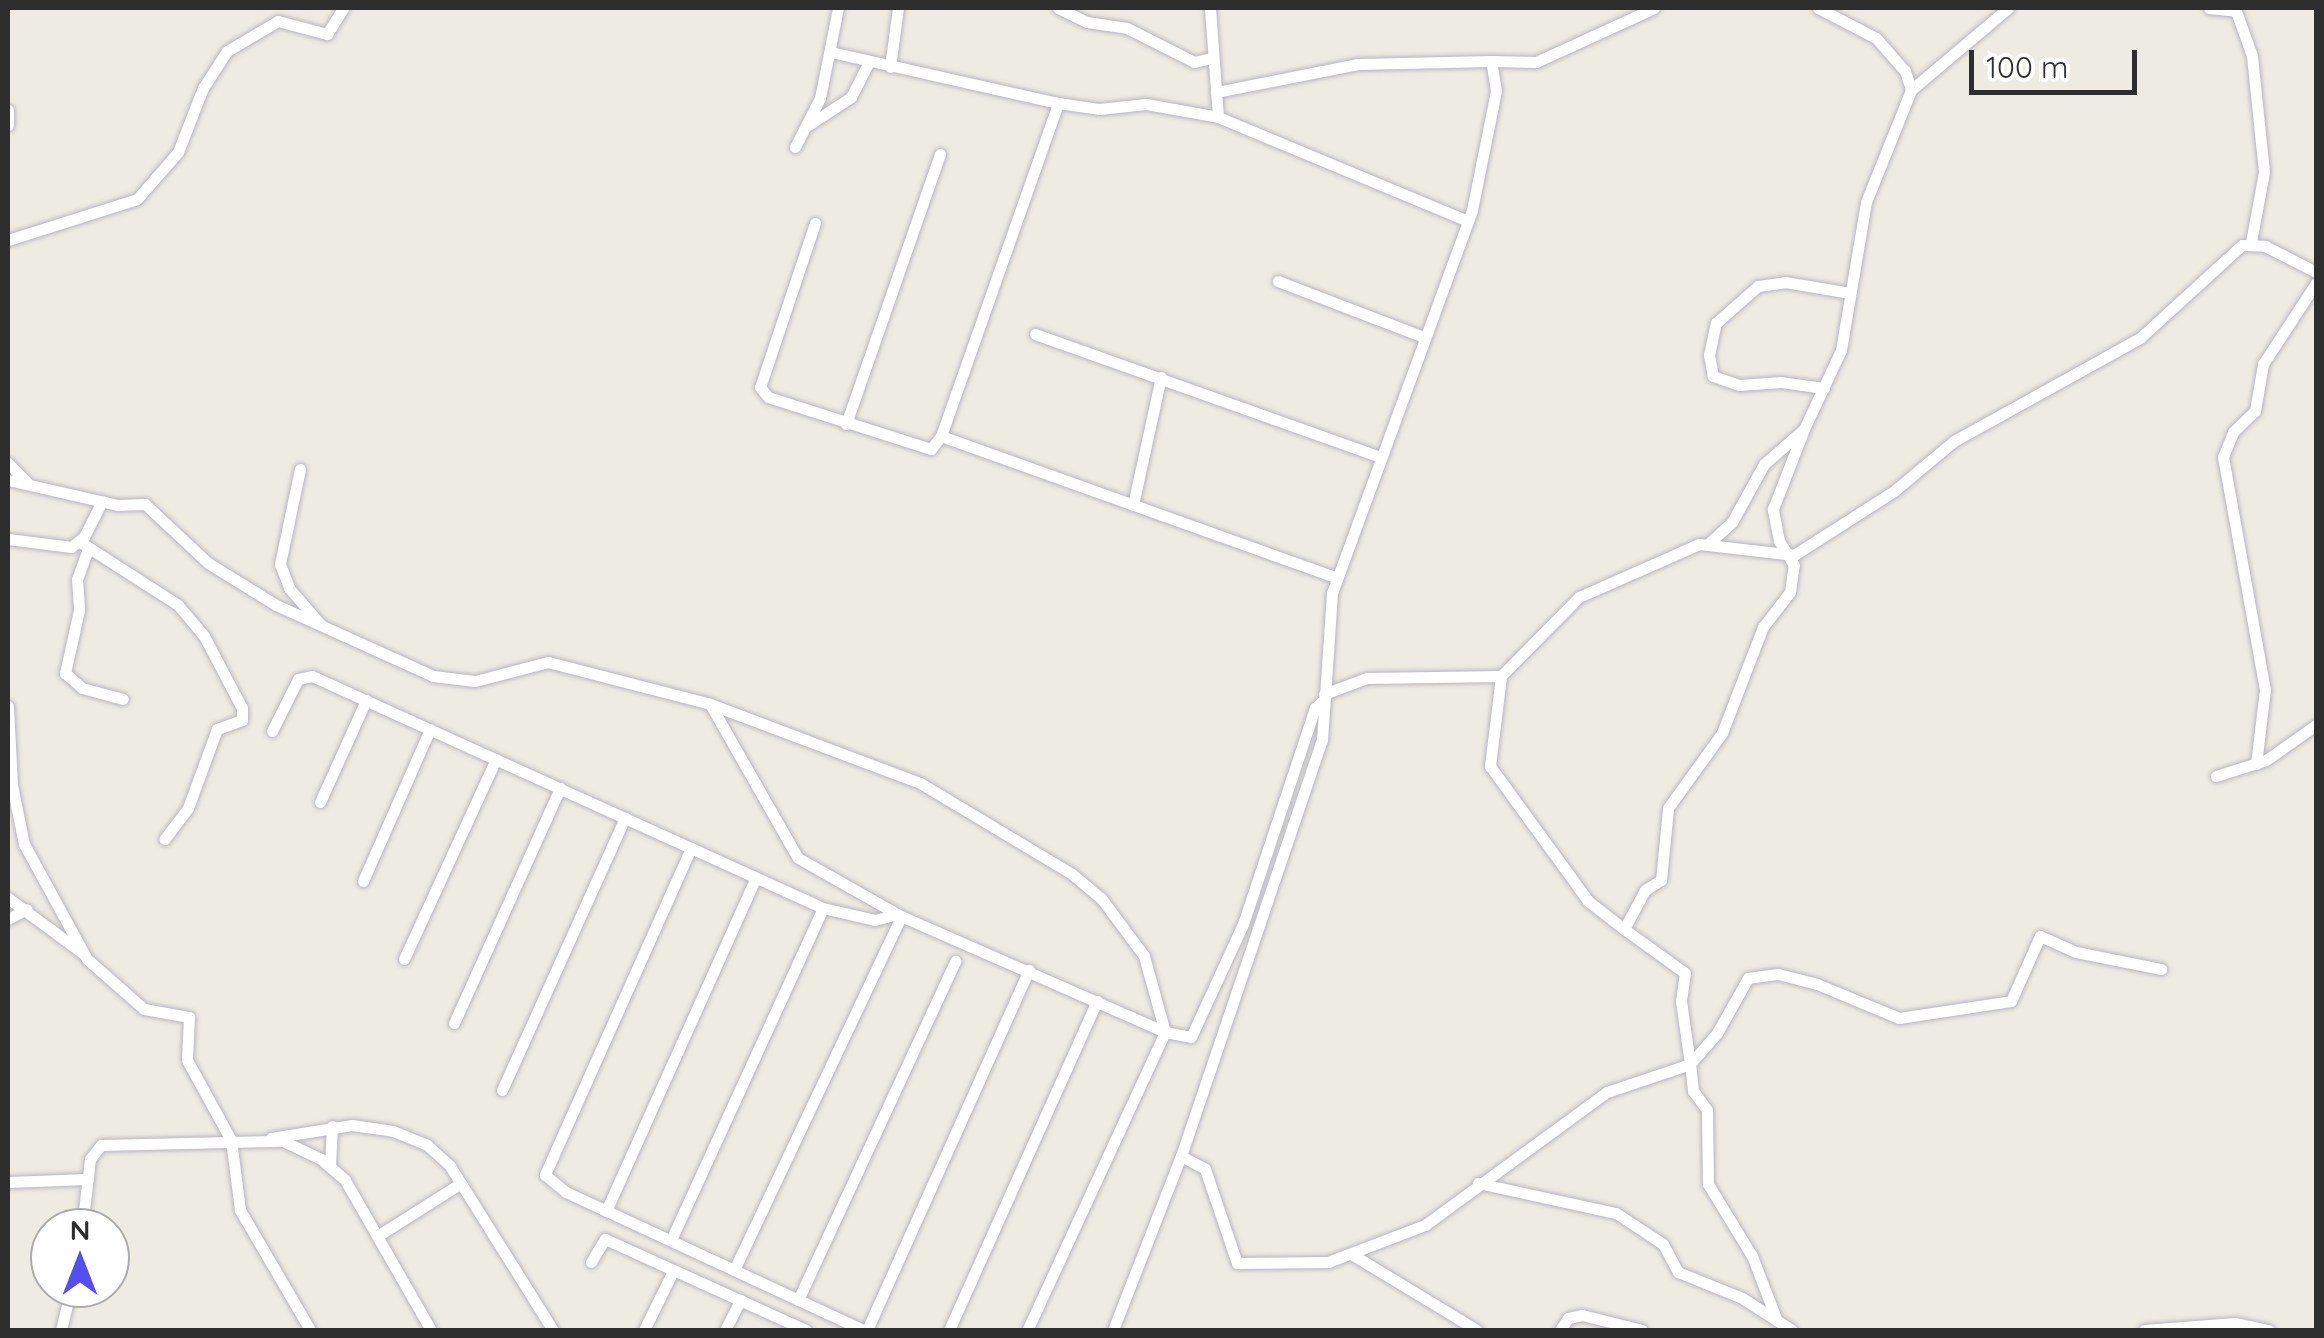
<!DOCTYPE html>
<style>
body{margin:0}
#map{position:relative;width:2324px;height:1338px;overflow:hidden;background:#eeebe2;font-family:Quicksand,sans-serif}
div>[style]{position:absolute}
.roads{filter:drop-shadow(0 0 2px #b6b5c0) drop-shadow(0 0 2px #b6b5c0)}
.street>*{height:11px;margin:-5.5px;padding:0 5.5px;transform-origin:5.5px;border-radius:5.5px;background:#fff}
span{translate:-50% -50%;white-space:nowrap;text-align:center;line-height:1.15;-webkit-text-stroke:9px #fff;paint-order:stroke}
.frame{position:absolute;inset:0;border:10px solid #2e2e2e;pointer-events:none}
.north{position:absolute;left:30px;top:1208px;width:100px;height:100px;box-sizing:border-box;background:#fff;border:2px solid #ababab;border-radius:50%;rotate:0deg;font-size:28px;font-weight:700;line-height:40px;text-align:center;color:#2e2e2e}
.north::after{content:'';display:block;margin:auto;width:35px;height:45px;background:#5550ed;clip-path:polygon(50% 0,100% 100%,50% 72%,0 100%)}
.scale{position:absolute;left:1969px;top:50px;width:168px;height:45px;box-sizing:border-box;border:5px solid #2e2e2e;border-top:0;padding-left:12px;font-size:30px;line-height:35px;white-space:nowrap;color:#2e2e2e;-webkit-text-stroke:8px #fff;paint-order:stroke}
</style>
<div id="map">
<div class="roads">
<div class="street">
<i style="left:1058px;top:8px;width:32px;rotate:26deg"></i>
<i style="left:1087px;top:22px;width:40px;rotate:8.5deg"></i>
<i style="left:1127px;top:28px;width:75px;rotate:26.9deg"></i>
<i style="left:1194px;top:62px;width:17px;rotate:-13deg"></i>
<i style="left:1210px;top:8px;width:109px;rotate:85.8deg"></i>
<i style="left:1218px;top:117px;width:271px;rotate:22.6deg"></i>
<i style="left:1818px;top:8px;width:65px;rotate:27.3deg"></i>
<i style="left:1876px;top:38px;width:44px;rotate:48.7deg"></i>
<i style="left:1905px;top:71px;width:20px;rotate:72deg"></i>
<i style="left:2209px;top:8px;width:27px;rotate:6deg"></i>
<i style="left:2236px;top:11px;width:48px;rotate:70.4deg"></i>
<i style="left:2252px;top:56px;width:117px;rotate:84.1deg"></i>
<i style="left:2264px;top:172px;width:71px;rotate:100.5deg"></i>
<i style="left:831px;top:52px;width:233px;rotate:12.7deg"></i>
<i style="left:1058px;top:103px;width:41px;rotate:8.3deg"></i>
<i style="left:1099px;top:109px;width:47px;rotate:-6.1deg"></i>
<i style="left:1146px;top:104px;width:73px;rotate:10.2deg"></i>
<i style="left:1491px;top:61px;width:45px;rotate:1.3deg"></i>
<i style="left:1536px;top:62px;width:130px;rotate:-24.6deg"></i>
<i style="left:890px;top:67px;width:60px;rotate:-82.3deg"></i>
<i style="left:8px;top:110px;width:15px;rotate:90deg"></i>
<i style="left:807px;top:126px;width:53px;rotate:-33.4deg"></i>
<i style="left:851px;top:97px;width:39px;rotate:-63deg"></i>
<i style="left:795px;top:147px;width:55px;rotate:-63deg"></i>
<i style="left:820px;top:98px;width:92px;rotate:-78.7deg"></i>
<i style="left:815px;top:223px;width:173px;rotate:108.5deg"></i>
<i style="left:760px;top:387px;width:13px;rotate:51deg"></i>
<i style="left:768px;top:397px;width:171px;rotate:17.7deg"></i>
<i style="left:931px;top:449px;width:16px;rotate:-52deg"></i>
<i style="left:941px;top:436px;width:353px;rotate:-70.6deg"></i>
<i style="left:8px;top:240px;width:135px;rotate:-17.6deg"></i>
<i style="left:137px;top:199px;width:62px;rotate:-48.9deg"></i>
<i style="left:178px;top:152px;width:69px;rotate:-68.7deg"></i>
<i style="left:203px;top:88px;width:44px;rotate:-57deg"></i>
<i style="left:227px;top:51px;width:59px;rotate:-30.5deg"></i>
<i style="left:278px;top:21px;width:51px;rotate:14.9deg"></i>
<i style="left:327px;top:34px;width:31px;rotate:-58deg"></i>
<i style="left:1278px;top:281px;width:153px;rotate:21deg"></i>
<i style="left:1035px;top:334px;width:367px;rotate:19.6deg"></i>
<i style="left:1824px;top:388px;width:43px;rotate:-172.1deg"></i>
<i style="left:1781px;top:382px;width:42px;rotate:175.9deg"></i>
<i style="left:1739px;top:385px;width:28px;rotate:-161deg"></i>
<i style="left:1713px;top:376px;width:21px;rotate:-101deg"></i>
<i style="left:1709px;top:355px;width:33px;rotate:-78deg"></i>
<i style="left:1716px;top:323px;width:56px;rotate:-41.4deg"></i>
<i style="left:1758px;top:286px;width:27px;rotate:-8deg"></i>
<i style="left:1785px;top:282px;width:66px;rotate:9.6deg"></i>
<i style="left:846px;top:424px;width:286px;rotate:-70.8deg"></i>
<i style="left:941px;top:436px;width:421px;rotate:19.7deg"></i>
<i style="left:8px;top:463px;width:29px;rotate:46deg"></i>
<i style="left:300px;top:469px;width:97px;rotate:101.9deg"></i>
<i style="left:280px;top:564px;width:26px;rotate:69deg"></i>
<i style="left:289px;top:588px;width:49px;rotate:49.1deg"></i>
<i style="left:8px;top:480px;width:113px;rotate:12.8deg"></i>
<i style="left:118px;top:505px;width:27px;rotate:-2deg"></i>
<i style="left:145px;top:504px;width:86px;rotate:43.1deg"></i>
<i style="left:208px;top:563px;width:80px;rotate:31.7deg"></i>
<i style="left:276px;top:605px;width:172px;rotate:24.3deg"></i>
<i style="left:433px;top:676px;width:42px;rotate:6.8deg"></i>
<i style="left:475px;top:681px;width:75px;rotate:-14.6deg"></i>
<i style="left:548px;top:662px;width:167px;rotate:14.5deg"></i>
<i style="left:710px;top:704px;width:224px;rotate:20.6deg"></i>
<i style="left:920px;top:783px;width:177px;rotate:30.9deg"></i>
<i style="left:1072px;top:874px;width:38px;rotate:40deg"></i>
<i style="left:1101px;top:898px;width:72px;rotate:53.4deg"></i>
<i style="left:1144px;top:956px;width:79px;rotate:74.6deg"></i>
<i style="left:1165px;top:1032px;width:328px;rotate:114.8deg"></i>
<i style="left:1133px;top:505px;width:131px;rotate:-77.7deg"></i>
<i style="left:8px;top:539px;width:64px;rotate:7.2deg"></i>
<i style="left:71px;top:547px;width:16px;rotate:-38deg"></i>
<i style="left:84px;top:537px;width:40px;rotate:-63.4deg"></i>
<i style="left:80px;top:542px;width:117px;rotate:32.7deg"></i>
<i style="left:178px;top:605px;width:40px;rotate:50deg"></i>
<i style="left:204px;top:636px;width:81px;rotate:62.2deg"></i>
<i style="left:242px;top:708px;width:12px;rotate:90deg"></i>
<i style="left:242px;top:720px;width:27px;rotate:160deg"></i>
<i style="left:217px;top:729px;width:84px;rotate:110.2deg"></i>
<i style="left:188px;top:808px;width:39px;rotate:127deg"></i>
<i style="left:1710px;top:542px;width:30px;rotate:-42deg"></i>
<i style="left:1732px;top:522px;width:66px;rotate:-61.1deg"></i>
<i style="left:1764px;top:464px;width:53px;rotate:-41.2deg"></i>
<i style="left:1804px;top:429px;width:87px;rotate:-64.9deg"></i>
<i style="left:1841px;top:350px;width:150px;rotate:-80.4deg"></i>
<i style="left:1866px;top:202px;width:121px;rotate:-68.1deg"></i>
<i style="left:1911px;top:90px;width:127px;rotate:-40.2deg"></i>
<i style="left:88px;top:549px;width:32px;rotate:110deg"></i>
<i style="left:77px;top:579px;width:31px;rotate:86deg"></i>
<i style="left:79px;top:610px;width:65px;rotate:102.5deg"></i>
<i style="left:65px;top:673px;width:23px;rotate:41deg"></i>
<i style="left:82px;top:688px;width:42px;rotate:15deg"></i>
<i style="left:1501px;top:676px;width:91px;rotate:97deg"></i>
<i style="left:1490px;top:766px;width:167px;rotate:54deg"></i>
<i style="left:1588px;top:901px;width:46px;rotate:37.9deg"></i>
<i style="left:1324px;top:694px;width:46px;rotate:-20.4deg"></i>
<i style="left:1367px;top:678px;width:134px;rotate:-0.9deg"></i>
<i style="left:1501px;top:676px;width:111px;rotate:-45.4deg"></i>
<i style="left:1579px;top:597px;width:131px;rotate:-23.8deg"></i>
<i style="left:1699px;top:544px;width:96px;rotate:6.6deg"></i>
<i style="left:1794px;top:555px;width:119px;rotate:-32.6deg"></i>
<i style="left:1894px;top:491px;width:78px;rotate:-39.8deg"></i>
<i style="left:1954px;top:441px;width:213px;rotate:-29deg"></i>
<i style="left:2140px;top:338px;width:138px;rotate:-42.4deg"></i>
<i style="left:2242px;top:245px;width:23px;rotate:2deg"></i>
<i style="left:2265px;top:246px;width:57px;rotate:27deg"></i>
<i style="left:710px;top:704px;width:177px;rotate:60.3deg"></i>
<i style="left:798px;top:858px;width:118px;rotate:29.4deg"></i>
<i style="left:901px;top:916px;width:288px;rotate:23.7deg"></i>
<i style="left:1165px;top:1032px;width:26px;rotate:11deg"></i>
<i style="left:1191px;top:1037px;width:124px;rotate:-65.3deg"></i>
<i style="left:1243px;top:924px;width:228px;rotate:-71.6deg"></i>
<i style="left:1315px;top:708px;width:13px;rotate:-42deg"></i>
<i style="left:8px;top:706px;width:79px;rotate:87.1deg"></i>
<i style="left:12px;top:785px;width:60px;rotate:78.5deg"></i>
<i style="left:24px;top:844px;width:131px;rotate:61.3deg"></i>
<i style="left:87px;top:959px;width:76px;rotate:41.3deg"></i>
<i style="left:144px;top:1009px;width:46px;rotate:10.1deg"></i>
<i style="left:189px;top:1017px;width:43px;rotate:92.7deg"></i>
<i style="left:187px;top:1060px;width:91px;rotate:61.2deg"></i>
<i style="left:231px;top:1140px;width:71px;rotate:82.7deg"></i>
<i style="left:240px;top:1210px;width:139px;rotate:59.7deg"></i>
<i style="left:272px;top:731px;width:58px;rotate:-63.4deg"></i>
<i style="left:298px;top:679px;width:14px;rotate:-12deg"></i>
<i style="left:312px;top:676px;width:561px;rotate:24.42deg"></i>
<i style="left:823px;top:908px;width:53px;rotate:13deg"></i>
<i style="left:875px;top:920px;width:23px;rotate:-15deg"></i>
<i style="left:2256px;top:764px;width:75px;rotate:-83.1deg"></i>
<i style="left:2265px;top:690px;width:237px;rotate:-100.2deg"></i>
<i style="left:2223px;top:457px;width:27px;rotate:-68deg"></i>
<i style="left:2233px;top:432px;width:30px;rotate:-44deg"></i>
<i style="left:2255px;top:411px;width:48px;rotate:-80.3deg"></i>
<i style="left:2263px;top:364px;width:97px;rotate:-56.8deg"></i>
<i style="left:2216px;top:776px;width:52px;rotate:-17.7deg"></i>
<i style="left:2266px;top:760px;width:61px;rotate:-35deg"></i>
<i style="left:320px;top:802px;width:112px;rotate:-65.7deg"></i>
<i style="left:691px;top:848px;width:358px;rotate:114.1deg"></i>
<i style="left:545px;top:1175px;width:27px;rotate:39deg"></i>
<i style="left:566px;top:1192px;width:327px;rotate:24.9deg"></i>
<i style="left:363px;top:881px;width:166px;rotate:-66.2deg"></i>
<i style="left:8px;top:898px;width:94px;rotate:36.4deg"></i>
<i style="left:8px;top:919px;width:21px;rotate:-28deg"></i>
<i style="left:404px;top:959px;width:220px;rotate:-65.3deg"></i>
<i style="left:454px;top:1023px;width:258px;rotate:-65.7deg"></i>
<i style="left:502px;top:1090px;width:299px;rotate:-65.7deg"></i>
<i style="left:271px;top:1138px;width:82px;rotate:-9.1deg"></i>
<i style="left:352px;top:1125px;width:41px;rotate:8.3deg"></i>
<i style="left:393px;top:1131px;width:37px;rotate:22deg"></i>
<i style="left:427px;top:1145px;width:31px;rotate:42deg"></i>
<i style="left:450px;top:1166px;width:194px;rotate:57.9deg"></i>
<i style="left:1181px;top:1156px;width:27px;rotate:28deg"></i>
<i style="left:1205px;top:1169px;width:99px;rotate:71.2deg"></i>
<i style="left:1237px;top:1263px;width:91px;rotate:-0.6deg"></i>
<i style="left:1328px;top:1262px;width:104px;rotate:-20.9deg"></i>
<i style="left:1425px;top:1225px;width:225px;rotate:-36.2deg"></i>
<i style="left:1607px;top:1092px;width:88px;rotate:-18.6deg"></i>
<i style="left:1690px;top:1064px;width:64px;rotate:-98.1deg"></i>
<i style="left:1681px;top:1001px;width:28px;rotate:-82deg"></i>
<i style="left:1685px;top:973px;width:75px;rotate:-144.2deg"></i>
<i style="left:1624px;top:929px;width:44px;rotate:-61.7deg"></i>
<i style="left:1645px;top:890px;width:19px;rotate:-32deg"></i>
<i style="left:1661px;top:880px;width:72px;rotate:-84.4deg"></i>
<i style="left:1668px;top:808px;width:92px;rotate:-54.2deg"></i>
<i style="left:1722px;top:733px;width:114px;rotate:-68.9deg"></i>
<i style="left:1763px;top:627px;width:44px;rotate:-52.4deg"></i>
<i style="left:1790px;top:592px;width:27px;rotate:-82deg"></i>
<i style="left:1794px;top:565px;width:28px;rotate:-122deg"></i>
<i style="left:1779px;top:541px;width:33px;rotate:-101deg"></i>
<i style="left:1773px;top:509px;width:86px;rotate:-68.8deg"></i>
<i style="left:330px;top:1165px;width:39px;rotate:-87deg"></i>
<i style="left:8px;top:1182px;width:80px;rotate:-2.1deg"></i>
<i style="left:1478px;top:1183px;width:141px;rotate:12.3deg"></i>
<i style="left:1616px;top:1213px;width:56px;rotate:33.4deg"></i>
<i style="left:1663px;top:1244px;width:32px;rotate:62deg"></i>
<i style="left:1678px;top:1272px;width:69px;rotate:22.1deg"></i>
<i style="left:1742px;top:1298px;width:59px;rotate:32.6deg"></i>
<i style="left:606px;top:1211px;width:365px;rotate:-65.8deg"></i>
<i style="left:82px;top:1228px;width:69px;rotate:-83.4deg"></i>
<i style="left:90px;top:1159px;width:18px;rotate:-52deg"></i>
<i style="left:101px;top:1145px;width:182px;rotate:-1.3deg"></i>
<i style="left:283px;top:1141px;width:42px;rotate:25.3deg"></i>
<i style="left:321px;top:1159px;width:32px;rotate:41deg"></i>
<i style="left:345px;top:1180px;width:173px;rotate:60.2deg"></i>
<i style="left:379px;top:1235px;width:97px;rotate:-32.4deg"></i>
<i style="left:671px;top:1240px;width:365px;rotate:-65.4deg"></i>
<i style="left:1353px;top:1255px;width:145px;rotate:31.2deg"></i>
<i style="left:591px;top:1262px;width:27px;rotate:-59deg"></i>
<i style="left:605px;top:1239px;width:221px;rotate:24.4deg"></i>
<i style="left:734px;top:1270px;width:391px;rotate:-64.7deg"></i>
<i style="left:798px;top:1300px;width:374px;rotate:-65.1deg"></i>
<i style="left:1777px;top:1321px;width:70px;rotate:-111deg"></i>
<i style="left:1752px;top:1256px;width:84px;rotate:-121.4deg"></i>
<i style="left:1708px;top:1184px;width:74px;rotate:-90.8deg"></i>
<i style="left:1707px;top:1110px;width:24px;rotate:-126deg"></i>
<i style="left:1693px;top:1091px;width:27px;rotate:-96deg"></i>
<i style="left:1690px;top:1064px;width:41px;rotate:-48.9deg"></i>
<i style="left:1717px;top:1033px;width:63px;rotate:-60.6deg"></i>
<i style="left:1748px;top:978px;width:30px;rotate:-8deg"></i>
<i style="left:1778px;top:974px;width:40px;rotate:14.4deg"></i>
<i style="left:1817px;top:984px;width:89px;rotate:22.5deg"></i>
<i style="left:1899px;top:1018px;width:113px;rotate:-8.6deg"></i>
<i style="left:2011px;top:1001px;width:71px;rotate:-66deg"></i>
<i style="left:2040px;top:936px;width:39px;rotate:24deg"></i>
<i style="left:2076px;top:952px;width:87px;rotate:11.3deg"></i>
<i style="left:61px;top:1330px;width:43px;rotate:-76.6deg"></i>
<i style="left:644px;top:1330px;width:66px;rotate:-63.8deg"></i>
<i style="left:725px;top:1330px;width:34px;rotate:-63deg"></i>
<i style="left:867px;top:1330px;width:395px;rotate:-65.8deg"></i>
<i style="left:949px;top:1330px;width:361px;rotate:-65.8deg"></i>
<i style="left:1113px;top:1330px;width:187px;rotate:-68.7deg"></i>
<i style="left:1181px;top:1156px;width:439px;rotate:-71.3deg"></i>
<i style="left:1322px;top:740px;width:147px;rotate:-86.1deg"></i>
<i style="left:1332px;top:593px;width:408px;rotate:-69.9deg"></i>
<i style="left:1472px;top:210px;width:121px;rotate:-78.6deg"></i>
<i style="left:1496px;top:91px;width:30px;rotate:-99deg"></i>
<i style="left:1491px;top:61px;width:133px;rotate:178.7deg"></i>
<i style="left:1358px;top:64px;width:145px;rotate:168.8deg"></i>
<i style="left:1560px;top:1330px;width:14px;rotate:-56deg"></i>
<i style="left:1568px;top:1318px;width:14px;rotate:-12deg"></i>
<i style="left:1582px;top:1315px;width:62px;rotate:14deg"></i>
<i style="left:2144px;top:1330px;width:91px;rotate:-4.4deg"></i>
<i style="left:2235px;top:1323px;width:35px;rotate:12deg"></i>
</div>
</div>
<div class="frame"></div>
<div class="north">N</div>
<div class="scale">100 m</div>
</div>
